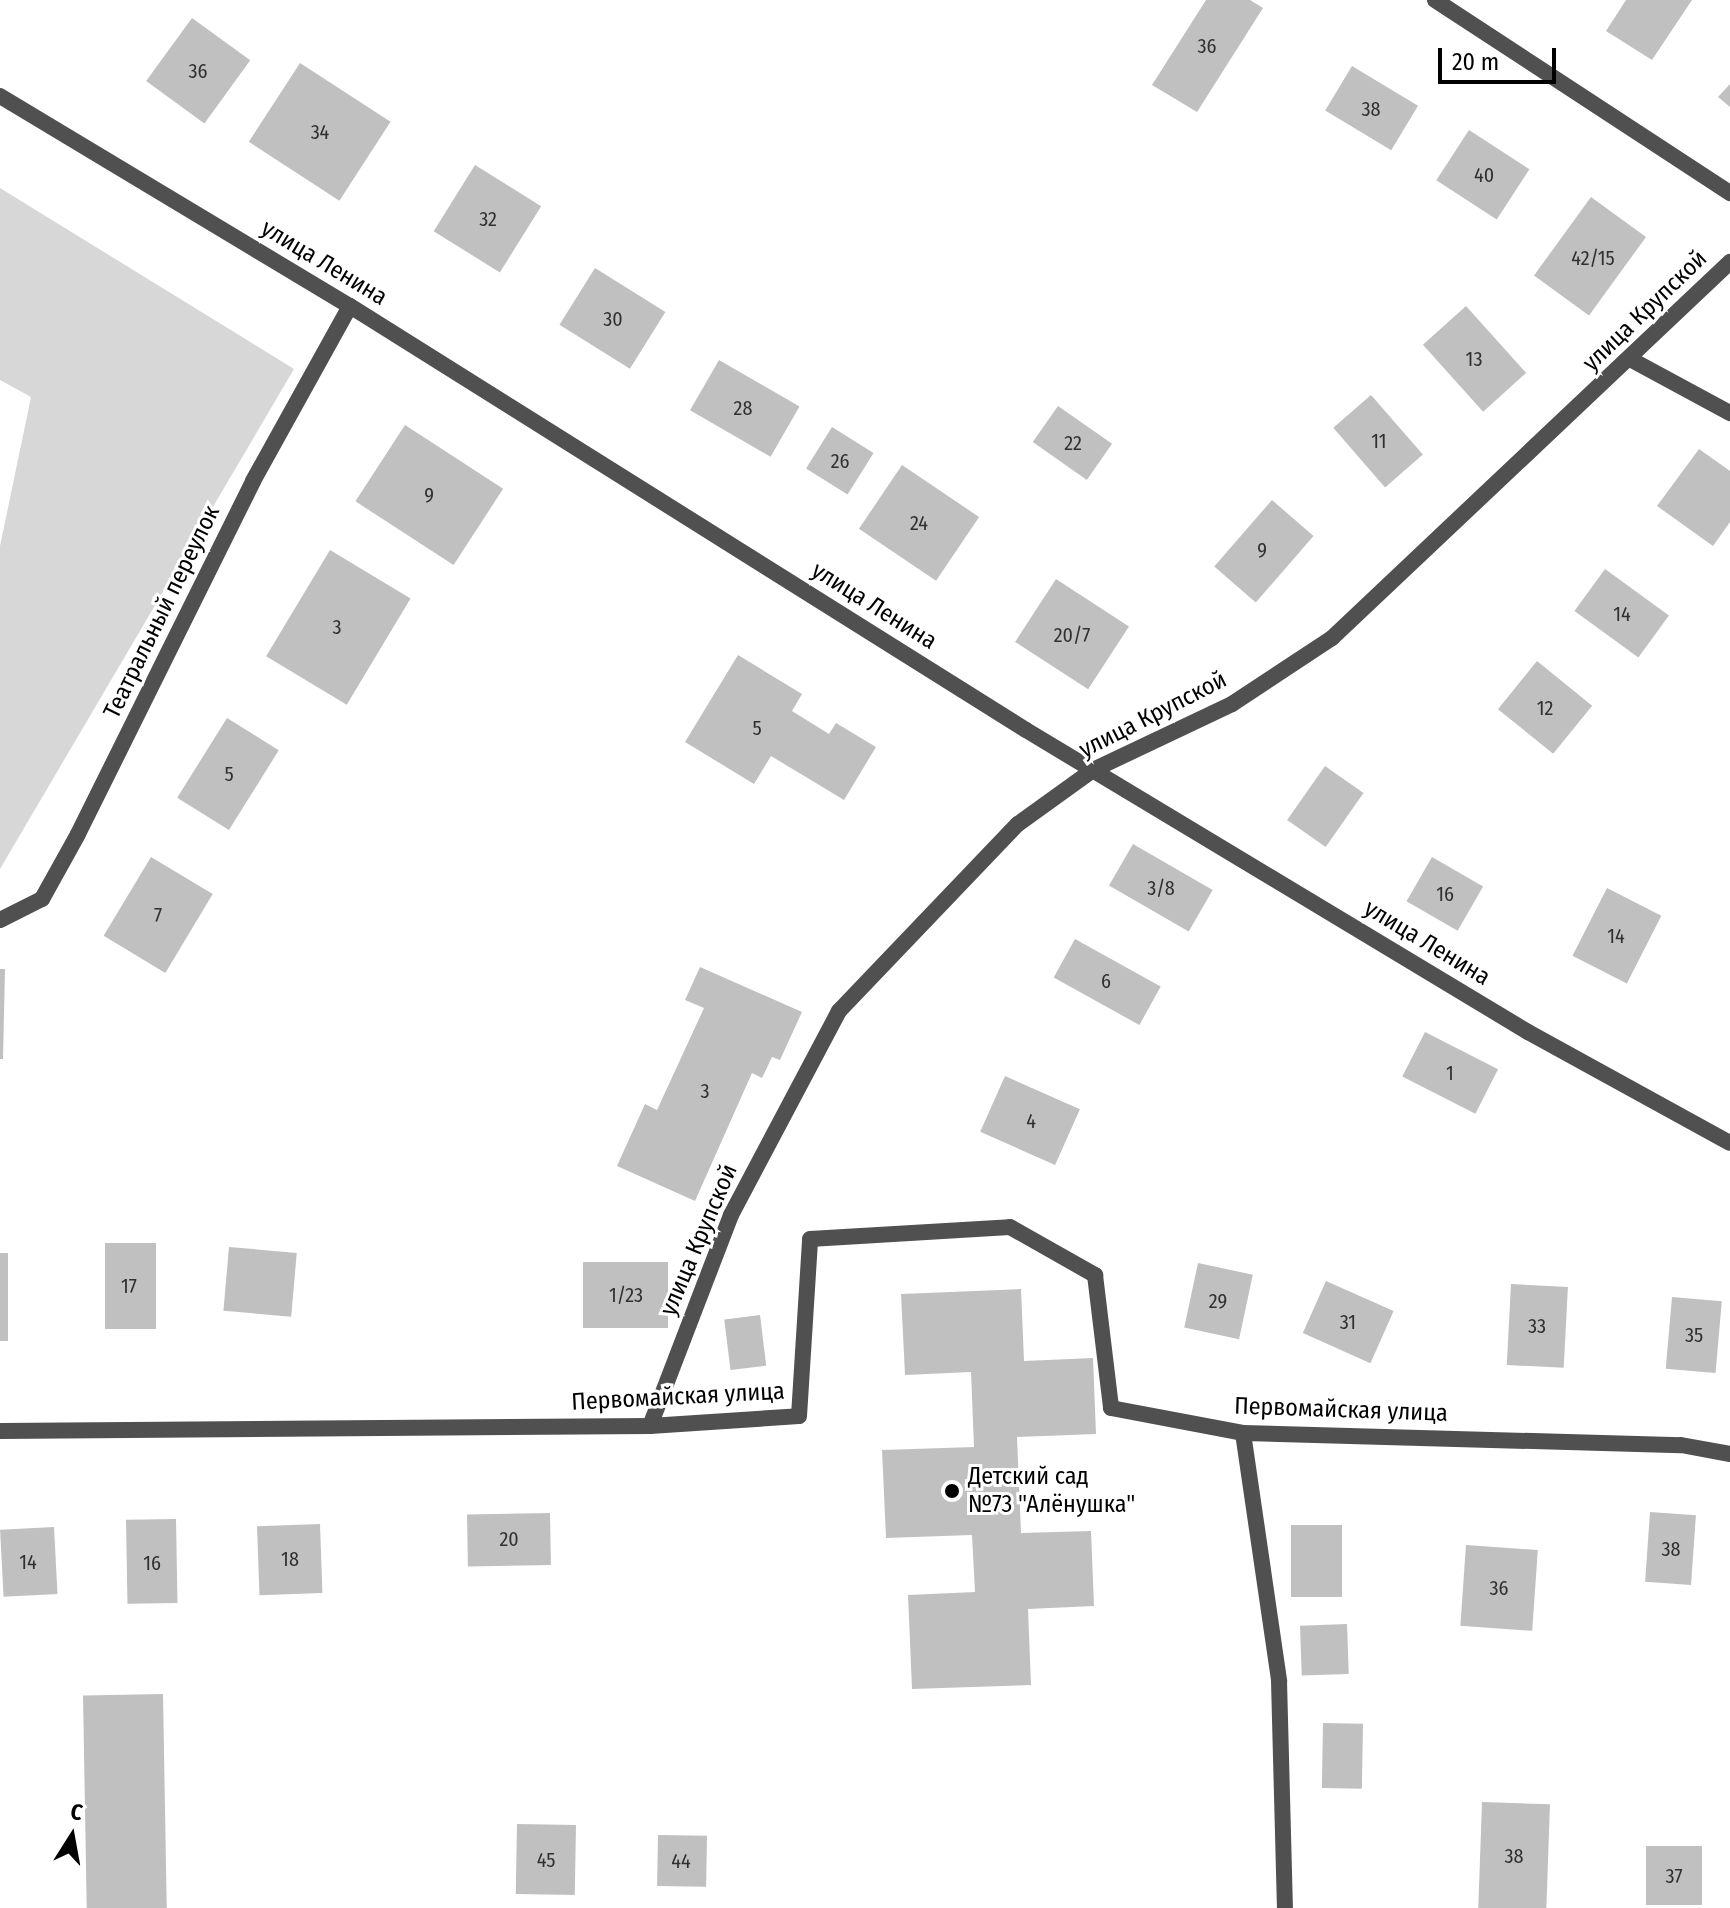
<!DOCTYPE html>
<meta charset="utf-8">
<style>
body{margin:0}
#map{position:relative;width:1730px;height:1908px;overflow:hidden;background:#fff;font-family:"Fira Sans Condensed",sans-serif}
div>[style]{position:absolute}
.green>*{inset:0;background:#d7d7d7}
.building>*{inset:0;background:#c0c0c0;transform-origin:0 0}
.lane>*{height:16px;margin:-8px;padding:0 8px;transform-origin:8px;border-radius:8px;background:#505050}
.street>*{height:16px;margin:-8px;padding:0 8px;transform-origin:8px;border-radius:8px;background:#505050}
.dots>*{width:22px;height:22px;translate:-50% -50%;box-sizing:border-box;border:4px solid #fff;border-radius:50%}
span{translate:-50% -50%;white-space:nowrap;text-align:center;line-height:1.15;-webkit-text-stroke:6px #fff;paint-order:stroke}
.number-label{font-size:20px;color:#303030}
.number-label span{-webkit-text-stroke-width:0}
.street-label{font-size:24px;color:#000}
.poi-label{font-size:24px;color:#000}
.left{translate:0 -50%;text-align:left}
.north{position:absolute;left:32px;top:1796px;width:80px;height:80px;-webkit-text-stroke:6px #fff;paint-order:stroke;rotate:11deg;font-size:22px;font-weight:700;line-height:32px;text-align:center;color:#000}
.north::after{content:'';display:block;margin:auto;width:28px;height:36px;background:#000;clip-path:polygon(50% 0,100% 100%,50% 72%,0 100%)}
.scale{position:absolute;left:1438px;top:48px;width:118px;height:36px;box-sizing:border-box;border:4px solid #000;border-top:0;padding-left:10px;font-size:24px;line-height:28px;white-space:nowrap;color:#000;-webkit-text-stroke:6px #fff;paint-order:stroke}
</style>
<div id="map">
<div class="green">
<i style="clip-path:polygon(0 188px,294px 369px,0 869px,0 546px,31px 397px,0 380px)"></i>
</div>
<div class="building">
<i style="clip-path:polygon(1206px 0,1250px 0,1263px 8px,1197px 112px,1152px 85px)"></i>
<i style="clip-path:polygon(1626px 0,1692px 0,1652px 60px,1606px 31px)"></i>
<i style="left:192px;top:18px;width:72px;height:78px;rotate:36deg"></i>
<i style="left:300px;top:63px;width:108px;height:94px;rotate:33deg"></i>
<i style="left:1352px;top:66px;width:77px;height:52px;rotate:31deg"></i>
<i style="clip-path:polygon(1730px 84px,1730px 107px,1718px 97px)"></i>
<i style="left:1469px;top:130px;width:72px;height:60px;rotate:33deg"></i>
<i style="left:475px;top:165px;width:78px;height:78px;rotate:32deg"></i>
<i style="left:1591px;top:197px;width:68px;height:97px;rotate:36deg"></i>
<i style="left:595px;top:268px;width:83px;height:67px;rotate:32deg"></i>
<i style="left:1466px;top:306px;width:90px;height:58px;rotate:48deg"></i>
<i style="left:719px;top:360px;width:93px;height:58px;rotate:30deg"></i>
<i style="left:1371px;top:395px;width:79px;height:50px;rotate:49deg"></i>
<i style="left:1058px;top:406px;width:66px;height:44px;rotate:35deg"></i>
<i style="left:405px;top:425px;width:117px;height:91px;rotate:33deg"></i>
<i style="left:832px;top:427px;width:49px;height:49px;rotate:32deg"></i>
<i style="clip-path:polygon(1699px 449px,1730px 471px,1730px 522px,1713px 546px,1657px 506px)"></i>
<i style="left:902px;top:465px;width:93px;height:77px;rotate:34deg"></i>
<i style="left:1272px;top:500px;width:55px;height:88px;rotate:41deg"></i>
<i style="left:330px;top:550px;width:94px;height:124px;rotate:31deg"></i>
<i style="left:1605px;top:569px;width:79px;height:52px;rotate:36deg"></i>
<i style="left:1056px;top:579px;width:87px;height:75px;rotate:33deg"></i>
<i style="clip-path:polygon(738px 655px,802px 694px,792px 711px,829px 734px,836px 723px,876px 747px,844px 800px,771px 756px,754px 784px,685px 742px)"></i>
<i style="left:1537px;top:661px;width:71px;height:62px;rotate:39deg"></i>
<i style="left:227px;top:718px;width:61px;height:94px;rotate:32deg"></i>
<i style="left:1325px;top:766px;width:47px;height:66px;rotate:35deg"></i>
<i style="left:1133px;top:844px;width:92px;height:48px;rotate:30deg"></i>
<i style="left:151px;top:857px;width:72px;height:92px;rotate:31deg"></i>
<i style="left:1432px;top:857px;width:59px;height:51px;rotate:30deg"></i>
<i style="left:1607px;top:888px;width:61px;height:76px;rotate:27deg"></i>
<i style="left:1075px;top:939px;width:98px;height:44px;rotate:29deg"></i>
<i style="clip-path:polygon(700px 967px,802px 1012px,780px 1060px,772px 1057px,762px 1078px,752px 1073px,695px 1201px,617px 1166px,645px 1104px,657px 1110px,704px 1008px,685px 1000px)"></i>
<i style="clip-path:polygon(0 969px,5px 969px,3px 1059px,0 1059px)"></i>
<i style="left:1425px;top:1032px;width:82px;height:50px;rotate:27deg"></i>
<i style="left:1005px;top:1076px;width:82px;height:61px;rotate:24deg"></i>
<i style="left:105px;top:1243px;width:51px;height:86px"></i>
<i style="left:229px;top:1247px;width:68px;height:64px;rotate:5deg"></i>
<i style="left:0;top:1253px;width:8px;height:88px"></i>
<i style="left:583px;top:1262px;width:85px;height:66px"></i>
<i style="left:1198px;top:1263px;width:56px;height:66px;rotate:12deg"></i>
<i style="left:1326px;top:1281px;width:74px;height:57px;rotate:24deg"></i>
<i style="left:1511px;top:1284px;width:57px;height:81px;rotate:3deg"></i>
<i style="clip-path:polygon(1021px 1289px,1024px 1361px,1093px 1358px,1096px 1434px,1017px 1437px,1021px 1533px,1091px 1531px,1094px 1606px,1028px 1609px,1031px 1685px,912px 1689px,908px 1595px,975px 1592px,972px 1535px,886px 1538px,882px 1450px,974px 1447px,971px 1372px,905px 1375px,901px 1294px)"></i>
<i style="left:1672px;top:1297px;width:50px;height:72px;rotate:5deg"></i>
<i style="left:760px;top:1315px;width:51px;height:36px;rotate:83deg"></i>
<i style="left:1650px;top:1512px;width:46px;height:70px;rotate:4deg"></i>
<i style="left:550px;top:1513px;width:52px;height:83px;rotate:89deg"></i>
<i style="left:176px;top:1519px;width:84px;height:50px;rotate:89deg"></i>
<i style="left:320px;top:1524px;width:69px;height:63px;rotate:88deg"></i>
<i style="left:1291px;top:1525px;width:51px;height:72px"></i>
<i style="left:54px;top:1527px;width:67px;height:54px;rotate:87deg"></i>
<i style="left:1466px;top:1545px;width:72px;height:81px;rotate:4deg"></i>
<i style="left:1347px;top:1624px;width:50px;height:47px;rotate:88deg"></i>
<i style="left:163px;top:1694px;width:214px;height:80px;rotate:89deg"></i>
<i style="left:1323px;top:1723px;width:40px;height:65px;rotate:1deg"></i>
<i style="left:1482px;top:1802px;width:68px;height:106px;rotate:2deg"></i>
<i style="left:517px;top:1824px;width:59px;height:70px;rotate:1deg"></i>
<i style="left:658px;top:1835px;width:49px;height:51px;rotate:1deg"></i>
<i style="left:1646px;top:1846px;width:56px;height:59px"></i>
</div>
<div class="lane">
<i style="left:0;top:920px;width:47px;rotate:-26.6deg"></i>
<i style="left:42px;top:899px;width:74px;rotate:-61deg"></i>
<i style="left:78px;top:834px;width:394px;rotate:-63.6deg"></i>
<i style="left:253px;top:481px;width:200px;rotate:-61deg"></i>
<i style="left:1243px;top:1433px;width:251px;rotate:81.7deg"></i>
<i style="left:1279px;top:1681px;width:227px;rotate:88.5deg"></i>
</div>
<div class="street">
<i style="left:1435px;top:0;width:353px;rotate:33.2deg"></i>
<i style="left:0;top:96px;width:408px;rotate:31deg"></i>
<i style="left:350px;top:306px;width:798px;rotate:32.1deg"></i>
<i style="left:1026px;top:730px;width:586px;rotate:31.03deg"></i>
<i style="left:1528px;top:1032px;width:230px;rotate:28.8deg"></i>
<i style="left:1630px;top:359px;width:114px;rotate:28.4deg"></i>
<i style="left:650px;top:1426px;width:226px;rotate:-69deg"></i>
<i style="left:731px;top:1215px;width:231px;rotate:-62.1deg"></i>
<i style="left:839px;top:1011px;width:259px;rotate:-46.3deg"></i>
<i style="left:1018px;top:824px;width:92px;rotate:-35.8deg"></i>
<i style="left:1093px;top:770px;width:154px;rotate:-25.4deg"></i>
<i style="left:1232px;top:704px;width:120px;rotate:-33.4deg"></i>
<i style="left:1332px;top:638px;width:548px;rotate:-43.37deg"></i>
<i style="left:0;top:1431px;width:650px;rotate:-0.44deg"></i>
<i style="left:650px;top:1426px;width:149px;rotate:-3.8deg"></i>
<i style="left:799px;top:1416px;width:177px;rotate:-86.4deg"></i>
<i style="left:810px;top:1239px;width:200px;rotate:-3.4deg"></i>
<i style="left:1010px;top:1227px;width:98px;rotate:29.5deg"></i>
<i style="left:1095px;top:1275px;width:134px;rotate:83.1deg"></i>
<i style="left:1111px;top:1408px;width:134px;rotate:10.7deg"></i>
<i style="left:1243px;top:1433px;width:438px;rotate:1.6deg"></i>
<i style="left:1681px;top:1445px;width:50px;rotate:10.4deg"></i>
</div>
<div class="dots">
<i style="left:952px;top:1491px;background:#000"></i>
</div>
<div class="number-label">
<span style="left:1207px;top:46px">36</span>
<span style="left:198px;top:71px">36</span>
<span style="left:1371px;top:109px">38</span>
<span style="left:320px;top:132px">34</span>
<span style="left:1484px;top:175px">40</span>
<span style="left:488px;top:219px">32</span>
<span style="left:1593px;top:258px">42/15</span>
<span style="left:613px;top:319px">30</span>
<span style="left:1474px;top:359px">13</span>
<span style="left:743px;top:408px">28</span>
<span style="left:1379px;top:441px">11</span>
<span style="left:1073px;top:443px">22</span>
<span style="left:840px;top:461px">26</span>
<span style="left:429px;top:495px">9</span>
<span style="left:919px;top:523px">24</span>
<span style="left:1262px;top:550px">9</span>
<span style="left:1622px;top:614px">14</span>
<span style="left:337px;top:627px">3</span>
<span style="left:1072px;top:635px">20/7</span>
<span style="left:1545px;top:708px">12</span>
<span style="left:757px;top:728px">5</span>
<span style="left:229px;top:774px">5</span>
<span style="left:1161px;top:888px">3/8</span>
<span style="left:1445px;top:894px">16</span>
<span style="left:158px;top:915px">7</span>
<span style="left:1616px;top:936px">14</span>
<span style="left:1106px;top:981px">6</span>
<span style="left:1450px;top:1073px">1</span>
<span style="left:705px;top:1091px">3</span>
<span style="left:1031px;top:1121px">4</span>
<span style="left:129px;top:1286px">17</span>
<span style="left:626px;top:1295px">1/23</span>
<span style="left:1218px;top:1301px">29</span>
<span style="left:1348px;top:1322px">31</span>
<span style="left:1537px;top:1326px">33</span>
<span style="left:1694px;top:1335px">35</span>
<span style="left:509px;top:1539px">20</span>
<span style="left:1671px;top:1549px">38</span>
<span style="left:290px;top:1559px">18</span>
<span style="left:28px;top:1562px">14</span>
<span style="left:152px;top:1563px">16</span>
<span style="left:1499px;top:1588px">36</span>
<span style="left:1514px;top:1856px">38</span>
<span style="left:546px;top:1860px">45</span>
<span style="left:681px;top:1861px">44</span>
<span style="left:1674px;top:1876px">37</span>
</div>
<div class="street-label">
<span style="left:324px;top:263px;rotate:31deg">улица Ленина</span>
<span style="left:1645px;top:311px;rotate:-44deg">улица Крупской</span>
<span style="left:874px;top:606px;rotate:32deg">улица Ленина</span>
<span style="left:162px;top:612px;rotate:-64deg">Театральный переулок</span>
<span style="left:1153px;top:715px;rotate:-27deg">улица Крупской</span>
<span style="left:1427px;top:943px;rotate:31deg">улица Ленина</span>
<span style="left:699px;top:1240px;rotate:-67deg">улица Крупской</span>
<span style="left:678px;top:1397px;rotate:-3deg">Первомайская улица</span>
<span style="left:1341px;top:1410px;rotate:2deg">Первомайская улица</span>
</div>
<div class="poi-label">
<span class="left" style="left:968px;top:1491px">Детский сад<br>№73 "Алёнушка"</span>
</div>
<div class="north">С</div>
<div class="scale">20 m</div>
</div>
